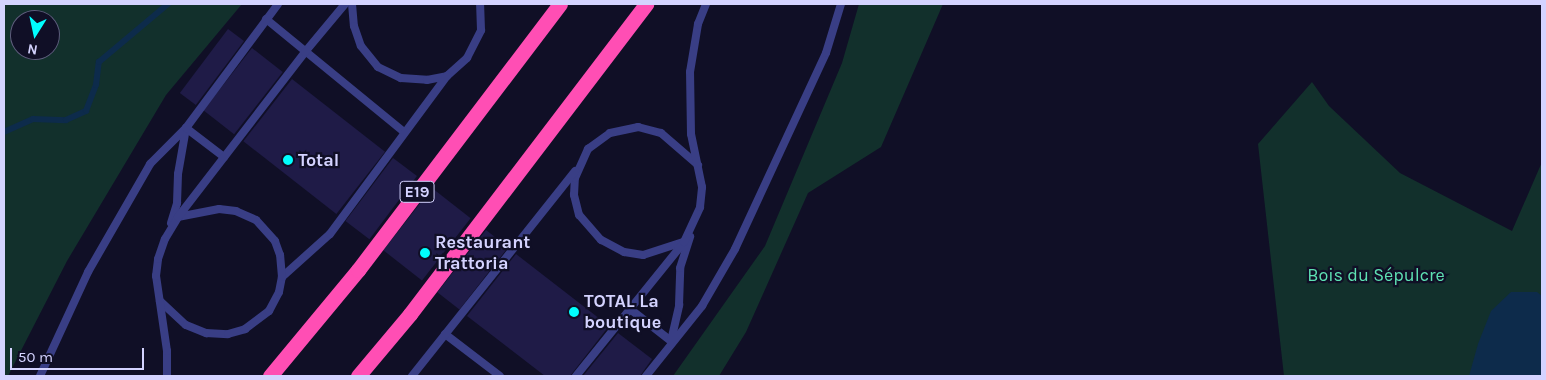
<!DOCTYPE html>
<meta charset="utf-8">
<style>
body{margin:0}
#map{position:relative;width:1546px;height:380px;overflow:hidden;background:#100f26;font-family:Karla,sans-serif}
div>[style]{position:absolute}
.green>*{inset:0;background:#12302c}
.water>*{inset:0;background:#0d2b4b}
.stream>*{height:5.5px;margin:-2.75px;padding:0 2.75px;transform-origin:2.75px;border-radius:2.75px;background:#0d2b4b}
.building>*{inset:0;background:#1f1b47;transform-origin:0 0}
.service>*{height:8px;margin:-4px;padding:0 4px;transform-origin:4px;border-radius:4px;background:#393e85}
.motorway>*{height:15px;margin:-7.5px;padding:0 7.5px;transform-origin:7.5px;border-radius:7.5px;background:#ff4eb4}
.dots>*{width:14px;height:14px;translate:-50% -50%;box-sizing:border-box;border:2px solid #100f26;border-radius:50%}
span{translate:-50% -50%;white-space:nowrap;text-align:center;line-height:1.15;-webkit-text-stroke:4.5px #100f26;paint-order:stroke}
.shield-label span{padding:1px 4px;background:#100f26;border:1px solid;border-radius:4px;-webkit-text-stroke-width:0}
.shield-label{font-size:16px;color:#d4d3ff;font-weight:700}
.poi-label{font-size:18px;color:#d4d3ff;font-weight:700}
.left{translate:0 -50%;text-align:left}
.park-label{font-size:18px;color:#5ee1b3}
.frame{position:absolute;inset:0;border:5px solid #d4d3ff;pointer-events:none}
.north{position:absolute;left:10px;top:10px;width:50px;height:50px;box-sizing:border-box;background:#100f26;border:1px solid #5e5d7d;border-radius:50%;rotate:190deg;font-size:14px;font-weight:700;line-height:20px;text-align:center;color:#d4d3ff}
.north::after{content:'';display:block;margin:auto;width:18px;height:22px;background:#00fefe;clip-path:polygon(50% 0,100% 100%,50% 72%,0 100%)}
.scale{position:absolute;left:10px;top:348px;width:134px;height:22px;box-sizing:border-box;border:2px solid #d4d3ff;border-top:0;padding-left:6px;font-size:15px;line-height:18px;white-space:nowrap;color:#d4d3ff;-webkit-text-stroke:4px #100f26;paint-order:stroke}
</style>
<div id="map">
<div class="green">
<i style="clip-path:polygon(evenodd,4px 4px,242px 4px,166px 95px,67px 261px,8px 376px,4px 376px,4px 4px,20px 20px,50px 20px,50px 50px,20px 50px,20px 20px)"></i>
<i style="clip-path:polygon(859px 4px,943px 4px,881px 147px,808px 193px,746px 332px,719px 376px,673px 376px,765px 246px,842px 63px)"></i>
<i style="clip-path:polygon(1312px 82px,1329px 106px,1400px 173px,1512px 231px,1542px 162px,1542px 376px,1284px 376px,1258px 144px)"></i>
</div>
<div class="water">
<i style="clip-path:polygon(1511px 292px,1537px 292px,1542px 296px,1542px 376px,1469px 376px,1478px 344px,1491px 311px)"></i>
</div>
<div class="stream">
<i style="left:4px;top:132px;width:32px;rotate:-24deg"></i>
<i style="left:33px;top:119px;width:33px;rotate:2deg"></i>
<i style="left:66px;top:120px;width:22px;rotate:-24deg"></i>
<i style="left:86px;top:111px;width:28px;rotate:-69deg"></i>
<i style="left:96px;top:85px;width:23px;rotate:-83deg"></i>
<i style="left:99px;top:62px;width:90px;rotate:-40deg"></i>
</div>
<div class="building">
<i style="left:228px;top:29px;width:20px;height:80px;rotate:37deg"></i>
<i style="left:252px;top:48px;width:39px;height:79px;rotate:38deg"></i>
<i style="left:292px;top:79px;width:118px;height:79px;rotate:38deg"></i>
<i style="left:393px;top:158px;width:30px;height:79px;rotate:37deg"></i>
<i style="left:432px;top:188px;width:49px;height:79px;rotate:38deg"></i>
<i style="left:486px;top:230px;width:28px;height:79px;rotate:38deg"></i>
<i style="clip-path:polygon(516px 254px,609px 326px,570px 376px,545px 376px,467px 316px)"></i>
<i style="clip-path:polygon(618px 333px,652px 359px,640px 376px,583px 376px)"></i>
</div>
<div class="service">
<i style="left:352px;top:4px;width:22px;rotate:85deg"></i>
<i style="left:354px;top:26px;width:21px;rotate:71deg"></i>
<i style="left:361px;top:46px;width:27px;rotate:51deg"></i>
<i style="left:378px;top:67px;width:25px;rotate:26deg"></i>
<i style="left:401px;top:78px;width:26px;rotate:4deg"></i>
<i style="left:427px;top:80px;width:20px;rotate:-11deg"></i>
<i style="left:447px;top:76px;width:27px;rotate:-42deg"></i>
<i style="left:467px;top:58px;width:31px;rotate:-63deg"></i>
<i style="left:481px;top:30px;width:26px;rotate:-92deg"></i>
<i style="left:266px;top:19px;width:178px;rotate:39.3deg"></i>
<i style="left:171px;top:223px;width:21px;rotate:-73deg"></i>
<i style="left:177px;top:203px;width:29px;rotate:-88deg"></i>
<i style="left:178px;top:174px;width:47px;rotate:-80.1deg"></i>
<i style="left:186px;top:128px;width:48px;rotate:37.3deg"></i>
<i style="left:683px;top:242px;width:42px;rotate:162deg"></i>
<i style="left:643px;top:255px;width:19px;rotate:-171deg"></i>
<i style="left:624px;top:252px;width:26px;rotate:-152deg"></i>
<i style="left:601px;top:240px;width:33px;rotate:-131deg"></i>
<i style="left:579px;top:215px;width:21px;rotate:-104deg"></i>
<i style="left:574px;top:195px;width:17px;rotate:-87deg"></i>
<i style="left:575px;top:178px;width:32px;rotate:-66deg"></i>
<i style="left:588px;top:149px;width:27px;rotate:-36deg"></i>
<i style="left:610px;top:133px;width:29px;rotate:-12deg"></i>
<i style="left:638px;top:127px;width:24px;rotate:15deg"></i>
<i style="left:661px;top:133px;width:49px;rotate:40.9deg"></i>
<i style="left:282px;top:277px;width:64px;rotate:-41.9deg"></i>
<i style="left:330px;top:234px;width:197px;rotate:-53.5deg"></i>
<i style="left:160px;top:301px;width:35px;rotate:43deg"></i>
<i style="left:186px;top:325px;width:22px;rotate:22deg"></i>
<i style="left:206px;top:333px;width:22px;rotate:3deg"></i>
<i style="left:228px;top:334px;width:18px;rotate:-16deg"></i>
<i style="left:245px;top:329px;width:30px;rotate:-37deg"></i>
<i style="left:269px;top:311px;width:21px;rotate:-62deg"></i>
<i style="left:279px;top:292px;width:15px;rotate:-79deg"></i>
<i style="left:282px;top:277px;width:22px;rotate:-95deg"></i>
<i style="left:280px;top:255px;width:15px;rotate:-110deg"></i>
<i style="left:275px;top:241px;width:28px;rotate:-132deg"></i>
<i style="left:256px;top:220px;width:22px;rotate:-156deg"></i>
<i style="left:236px;top:211px;width:17px;rotate:-173deg"></i>
<i style="left:219px;top:209px;width:42px;rotate:169deg"></i>
<i style="left:630px;top:309px;width:52px;rotate:38deg"></i>
<i style="left:671px;top:341px;width:37px;rotate:-77deg"></i>
<i style="left:679px;top:305px;width:37px;rotate:-88deg"></i>
<i style="left:680px;top:268px;width:33px;rotate:-72deg"></i>
<i style="left:445px;top:334px;width:69px;rotate:37.4deg"></i>
<i style="left:40px;top:376px;width:115px;rotate:-65.2deg"></i>
<i style="left:88px;top:272px;width:125px;rotate:-60.1deg"></i>
<i style="left:150px;top:164px;width:51px;rotate:-45deg"></i>
<i style="left:186px;top:128px;width:154px;rotate:-53.4deg"></i>
<i style="left:167px;top:376px;width:25px;rotate:-90deg"></i>
<i style="left:167px;top:351px;width:76px;rotate:-98.3deg"></i>
<i style="left:156px;top:276px;width:17px;rotate:-83deg"></i>
<i style="left:158px;top:259px;width:21px;rotate:-71deg"></i>
<i style="left:165px;top:239px;width:26px;rotate:-59deg"></i>
<i style="left:178px;top:217px;width:208px;rotate:-52.4deg"></i>
<i style="left:305px;top:52px;width:62px;rotate:-50.2deg"></i>
<i style="left:412px;top:376px;width:262px;rotate:-51.5deg"></i>
<i style="left:576px;top:376px;width:172px;rotate:-51.1deg"></i>
<i style="left:684px;top:242px;width:38px;rotate:-65deg"></i>
<i style="left:700px;top:207px;width:20px;rotate:-84deg"></i>
<i style="left:702px;top:187px;width:54px;rotate:-101.7deg"></i>
<i style="left:691px;top:134px;width:62px;rotate:-90.9deg"></i>
<i style="left:690px;top:72px;width:49px;rotate:-80.5deg"></i>
<i style="left:698px;top:24px;width:22px;rotate:-68deg"></i>
<i style="left:646px;top:376px;width:90px;rotate:-51.3deg"></i>
<i style="left:702px;top:306px;width:66px;rotate:-59.9deg"></i>
<i style="left:735px;top:249px;width:216px;rotate:-65.1deg"></i>
<i style="left:826px;top:53px;width:51px;rotate:-73deg"></i>
</div>
<div class="motorway">
<i style="left:270px;top:376px;width:138px;rotate:-50.3deg"></i>
<i style="left:358px;top:270px;width:334px;rotate:-52.8deg"></i>
<i style="left:358px;top:376px;width:81px;rotate:-50deg"></i>
<i style="left:410px;top:314px;width:390px;rotate:-52.7deg"></i>
</div>
<div class="dots">
<i style="left:288px;top:160px;background:#00fefe"></i>
<i style="left:425px;top:253px;background:#00fefe"></i>
<i style="left:574px;top:312px;background:#00fefe"></i>
</div>
<div class="shield-label">
<span style="left:417px;top:192px">E19</span>
</div>
<div class="poi-label">
<span class="left" style="left:298px;top:160px">Total</span>
<span class="left" style="left:435px;top:253px">Restaurant<br>Trattoria</span>
<span class="left" style="left:584px;top:312px">TOTAL La<br>boutique</span>
</div>
<div class="park-label">
<span style="left:1376px;top:275px">Bois du Sépulcre</span>
</div>
<div class="frame"></div>
<div class="north">N</div>
<div class="scale">50 m</div>
</div>
